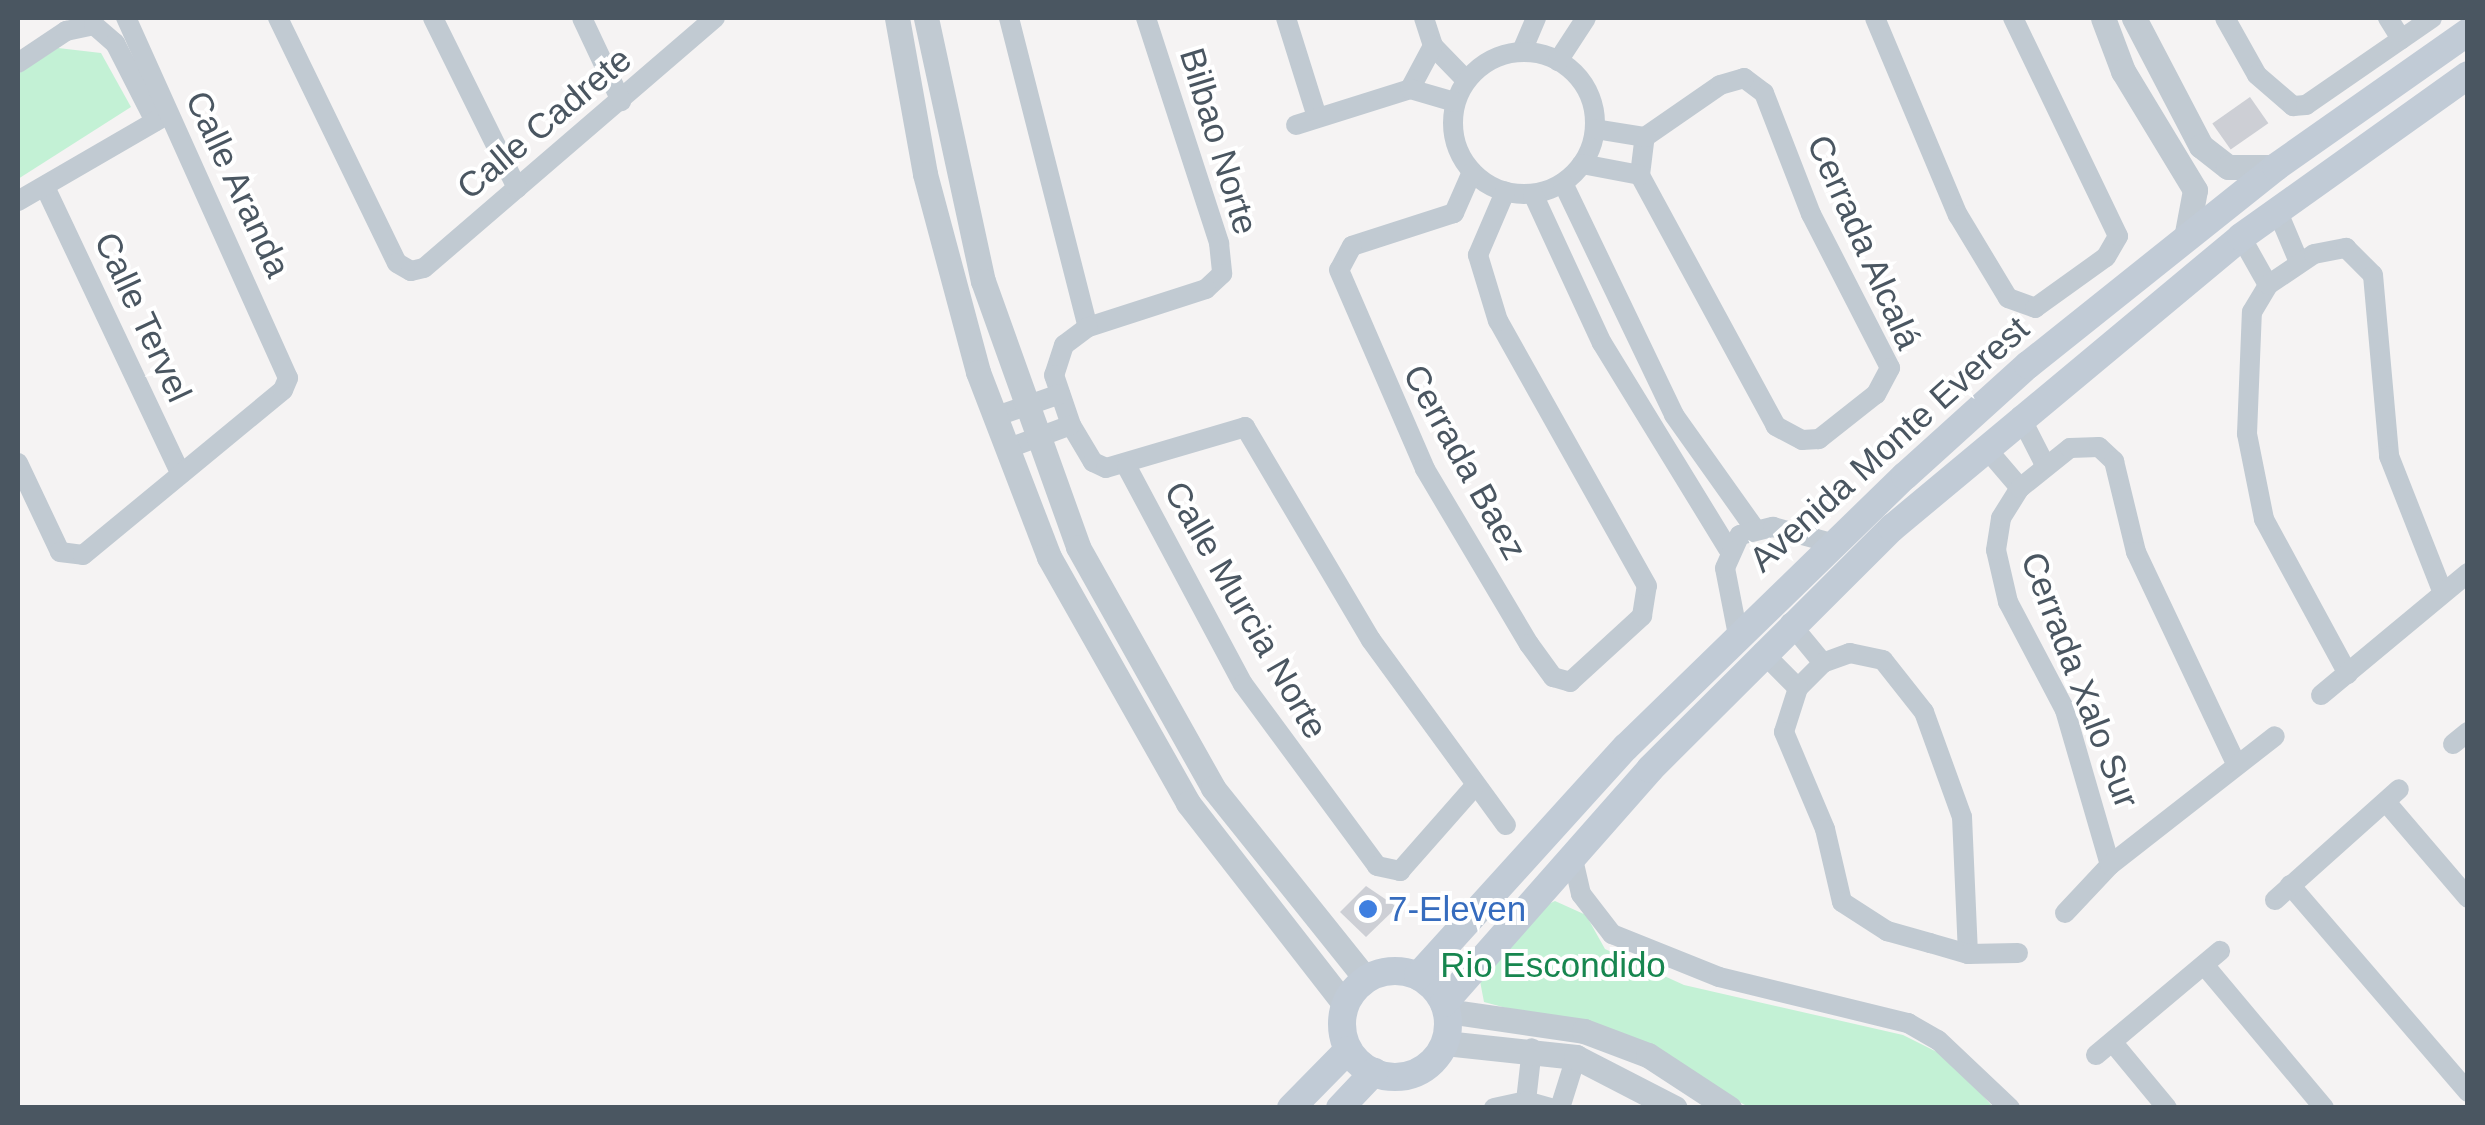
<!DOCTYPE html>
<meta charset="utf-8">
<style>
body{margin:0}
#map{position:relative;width:2485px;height:1125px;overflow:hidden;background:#f5f3f3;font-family:Helvetica,sans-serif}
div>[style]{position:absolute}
.green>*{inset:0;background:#c3f1d5}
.building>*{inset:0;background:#cdcfd5;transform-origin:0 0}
.minor>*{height:20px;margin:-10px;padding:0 10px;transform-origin:10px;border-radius:10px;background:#c1cad2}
.minor>.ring{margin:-10px;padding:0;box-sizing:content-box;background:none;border:20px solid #c1cad2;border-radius:50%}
.tertiary>*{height:25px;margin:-12.5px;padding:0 12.5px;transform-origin:12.5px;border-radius:12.5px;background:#c1cad2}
.secondary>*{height:28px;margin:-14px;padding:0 14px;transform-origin:14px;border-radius:14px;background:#c1cbd6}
.secondary>.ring{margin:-14px;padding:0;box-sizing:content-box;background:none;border:28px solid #c1cbd6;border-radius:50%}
.dots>*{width:28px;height:28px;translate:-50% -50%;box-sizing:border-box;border:5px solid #fff;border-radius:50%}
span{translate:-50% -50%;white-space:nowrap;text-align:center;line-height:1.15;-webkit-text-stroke:8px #fff;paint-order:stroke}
.street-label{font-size:35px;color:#4a5661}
.shop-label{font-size:35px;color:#366cbe}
.left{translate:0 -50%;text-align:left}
.park-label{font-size:35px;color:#17864f}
.frame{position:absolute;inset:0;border:20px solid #4a5661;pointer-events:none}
</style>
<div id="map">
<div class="green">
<i style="clip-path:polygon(58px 48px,101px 53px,131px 107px,18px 179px,18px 74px)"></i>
<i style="clip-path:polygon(1555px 901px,1586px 915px,1605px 949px,1684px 985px,1903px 1035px,1949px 1058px,1993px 1107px,1749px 1107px,1607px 1035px,1484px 1002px,1480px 981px,1529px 913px)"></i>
</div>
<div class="building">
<i style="left:2250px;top:97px;width:32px;height:46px;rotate:55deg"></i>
<i style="clip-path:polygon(1366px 886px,1397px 907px,1366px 937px,1340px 912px)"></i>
</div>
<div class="minor">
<i style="left:278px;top:18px;width:272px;rotate:64.1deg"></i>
<i style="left:397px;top:263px;width:16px;rotate:30deg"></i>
<i style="left:411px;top:271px;width:13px;rotate:-13deg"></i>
<i style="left:424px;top:268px;width:384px;rotate:-40.7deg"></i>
<i style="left:433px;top:18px;width:190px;rotate:63.7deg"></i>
<i style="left:582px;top:18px;width:92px;rotate:64.8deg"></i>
<i style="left:1009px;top:18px;width:319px;rotate:75.7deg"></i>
<i style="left:1146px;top:18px;width:237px;rotate:72deg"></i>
<i style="left:1219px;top:243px;width:31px;rotate:84deg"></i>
<i style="left:1222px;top:274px;width:22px;rotate:137deg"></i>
<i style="left:1206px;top:289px;width:124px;rotate:162.1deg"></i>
<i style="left:1088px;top:327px;width:30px;rotate:143deg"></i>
<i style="left:1064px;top:345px;width:32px;rotate:108deg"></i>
<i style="left:1054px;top:375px;width:53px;rotate:71.2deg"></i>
<i style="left:1071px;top:425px;width:43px;rotate:59.3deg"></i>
<i style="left:1093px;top:462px;width:14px;rotate:25deg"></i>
<i style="left:1106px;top:468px;width:145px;rotate:-16.4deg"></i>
<i style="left:1245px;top:427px;width:247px;rotate:59.4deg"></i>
<i style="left:1371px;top:640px;width:229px;rotate:53.9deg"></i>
<i style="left:1286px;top:18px;width:104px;rotate:72.6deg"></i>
<i style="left:1424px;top:18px;width:29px;rotate:72deg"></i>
<i style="left:1433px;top:46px;width:47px;rotate:45.9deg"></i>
<i style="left:1875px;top:18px;width:214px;rotate:67.2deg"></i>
<i style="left:1958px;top:215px;width:97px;rotate:58.9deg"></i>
<i style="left:2008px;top:298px;width:29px;rotate:20deg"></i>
<i style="left:2035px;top:308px;width:87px;rotate:-35.7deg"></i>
<i style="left:2106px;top:257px;width:24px;rotate:-60deg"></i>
<i style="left:2118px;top:236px;width:242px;rotate:-115.7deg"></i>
<i style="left:2225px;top:18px;width:65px;rotate:60.7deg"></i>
<i style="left:2257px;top:75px;width:48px;rotate:40.7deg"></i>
<i style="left:2293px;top:106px;width:13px;rotate:-4deg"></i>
<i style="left:2306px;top:105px;width:153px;rotate:-34.6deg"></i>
<i style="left:2388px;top:18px;width:25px;rotate:58deg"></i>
<i style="left:1522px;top:51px;width:36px;rotate:-67deg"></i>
<i class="ring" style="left:1453px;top:52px;width:122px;height:122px"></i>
<i style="left:1558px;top:61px;width:51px;rotate:-56.9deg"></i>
<i style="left:18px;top:63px;width:58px;rotate:-33.7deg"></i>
<i style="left:66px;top:31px;width:29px;rotate:-12deg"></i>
<i style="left:94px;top:25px;width:28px;rotate:41deg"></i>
<i style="left:115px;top:43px;width:88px;rotate:62.9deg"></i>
<i style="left:1744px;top:78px;width:25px;rotate:37deg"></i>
<i style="left:1764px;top:93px;width:130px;rotate:68.8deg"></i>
<i style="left:1811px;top:214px;width:173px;rotate:62.8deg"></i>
<i style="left:1890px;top:368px;width:30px;rotate:118deg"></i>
<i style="left:1876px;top:394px;width:73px;rotate:141.7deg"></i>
<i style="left:1819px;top:439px;width:17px;rotate:177deg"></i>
<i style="left:1802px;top:440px;width:30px;rotate:-152deg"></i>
<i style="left:1776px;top:426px;width:285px;rotate:-118.5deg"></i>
<i style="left:1640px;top:175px;width:38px;rotate:-83deg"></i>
<i style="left:1645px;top:137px;width:91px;rotate:-34.7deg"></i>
<i style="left:1720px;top:85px;width:25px;rotate:-16deg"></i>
<i style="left:1410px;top:89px;width:49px;rotate:-61.9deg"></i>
<i style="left:1296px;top:125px;width:120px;rotate:-17.5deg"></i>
<i style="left:1410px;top:89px;width:47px;rotate:16.1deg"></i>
<i style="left:1595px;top:129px;width:51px;rotate:9.1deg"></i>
<i style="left:1582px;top:164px;width:59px;rotate:10.7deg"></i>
<i style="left:1472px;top:172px;width:45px;rotate:113.7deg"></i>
<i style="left:1454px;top:213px;width:107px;rotate:162.1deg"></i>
<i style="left:1352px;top:246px;width:27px;rotate:118deg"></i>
<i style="left:1339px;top:270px;width:217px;rotate:66.6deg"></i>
<i style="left:1425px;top:469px;width:204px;rotate:59.3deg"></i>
<i style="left:1529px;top:644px;width:41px;rotate:54deg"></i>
<i style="left:1553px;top:677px;width:18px;rotate:16deg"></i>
<i style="left:1570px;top:682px;width:98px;rotate:-42.5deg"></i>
<i style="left:1642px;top:616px;width:30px;rotate:-81deg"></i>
<i style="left:1647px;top:586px;width:304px;rotate:-119.3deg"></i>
<i style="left:1498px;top:321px;width:69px;rotate:-106.9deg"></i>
<i style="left:1478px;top:255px;width:69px;rotate:-66.8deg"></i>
<i style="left:1563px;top:183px;width:257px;rotate:64.4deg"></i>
<i style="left:1674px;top:415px;width:136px;rotate:54.6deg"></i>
<i style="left:46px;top:189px;width:315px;rotate:64.7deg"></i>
<i style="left:1533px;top:194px;width:164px;rotate:65.2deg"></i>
<i style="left:1602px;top:343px;width:241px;rotate:58.5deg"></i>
<i style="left:18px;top:201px;width:168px;rotate:-30.1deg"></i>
<i style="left:2277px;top:210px;width:56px;rotate:67.1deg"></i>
<i style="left:2241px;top:237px;width:55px;rotate:60.6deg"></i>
<i style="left:2020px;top:416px;width:53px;rotate:62.9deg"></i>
<i style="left:994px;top:417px;width:70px;rotate:-19.2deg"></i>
<i style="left:1985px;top:447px;width:54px;rotate:49.5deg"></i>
<i style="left:1006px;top:449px;width:69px;rotate:-20.3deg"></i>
<i style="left:18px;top:463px;width:98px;rotate:64.7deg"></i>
<i style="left:60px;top:552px;width:23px;rotate:7deg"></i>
<i style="left:83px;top:555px;width:259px;rotate:-39.5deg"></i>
<i style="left:283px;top:390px;width:13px;rotate:-67deg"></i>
<i style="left:288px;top:378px;width:395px;rotate:-114.2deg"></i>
<i style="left:1127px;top:467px;width:246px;rotate:61.9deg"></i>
<i style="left:1243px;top:684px;width:226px;rotate:53.6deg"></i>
<i style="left:1377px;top:866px;width:24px;rotate:12deg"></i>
<i style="left:1400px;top:871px;width:112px;rotate:-48.6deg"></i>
<i style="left:1790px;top:623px;width:52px;rotate:50.5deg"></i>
<i style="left:1738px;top:635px;width:68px;rotate:-101deg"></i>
<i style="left:1725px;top:568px;width:36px;rotate:-66deg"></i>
<i style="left:1740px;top:535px;width:34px;rotate:-14deg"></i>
<i style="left:1773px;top:527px;width:60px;rotate:15.4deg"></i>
<i style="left:1762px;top:652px;width:51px;rotate:45deg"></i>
<i style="left:2348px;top:674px;width:176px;rotate:-118.5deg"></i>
<i style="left:2264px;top:519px;width:87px;rotate:-101.3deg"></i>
<i style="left:2247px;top:434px;width:122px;rotate:-87.7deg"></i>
<i style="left:2252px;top:312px;width:31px;rotate:-59deg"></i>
<i style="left:2268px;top:285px;width:55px;rotate:-34deg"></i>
<i style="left:2314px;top:254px;width:33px;rotate:-11deg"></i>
<i style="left:2346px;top:248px;width:38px;rotate:45deg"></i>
<i style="left:2373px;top:275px;width:182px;rotate:84.9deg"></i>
<i style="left:2389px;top:456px;width:147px;rotate:68.5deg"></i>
<i style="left:2321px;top:695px;width:191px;rotate:-39.7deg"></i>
<i style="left:2453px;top:744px;width:19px;rotate:-39deg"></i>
<i style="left:2386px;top:802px;width:126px;rotate:49.5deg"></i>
<i style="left:1572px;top:855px;width:40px;rotate:77deg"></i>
<i style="left:1581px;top:894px;width:51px;rotate:52.2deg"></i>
<i style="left:1612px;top:934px;width:115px;rotate:21.9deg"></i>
<i style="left:1719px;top:977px;width:195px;rotate:13.7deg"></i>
<i style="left:1908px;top:1023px;width:34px;rotate:30deg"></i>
<i style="left:1938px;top:1040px;width:99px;rotate:43.4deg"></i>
<i style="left:2110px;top:865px;width:161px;rotate:-106.2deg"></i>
<i style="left:2065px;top:710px;width:122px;rotate:-117.8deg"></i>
<i style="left:2008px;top:602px;width:53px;rotate:-103deg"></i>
<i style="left:1996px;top:550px;width:32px;rotate:-81deg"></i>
<i style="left:2001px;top:518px;width:36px;rotate:-58deg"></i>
<i style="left:2020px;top:488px;width:64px;rotate:-38.7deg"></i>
<i style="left:2070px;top:448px;width:29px;rotate:-2deg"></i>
<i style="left:2099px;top:447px;width:21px;rotate:43deg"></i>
<i style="left:2114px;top:461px;width:94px;rotate:76.4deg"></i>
<i style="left:2136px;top:552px;width:234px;rotate:64.7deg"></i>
<i style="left:2290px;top:885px;width:273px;rotate:49.3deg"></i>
<i style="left:2275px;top:900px;width:166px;rotate:-41.8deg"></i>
<i style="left:2065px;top:913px;width:66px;rotate:-46.8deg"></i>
<i style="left:2110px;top:865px;width:209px;rotate:-38deg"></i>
<i style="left:1968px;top:954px;width:137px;rotate:-92.5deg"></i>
<i style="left:1962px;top:817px;width:112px;rotate:-109.9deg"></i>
<i style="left:1924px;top:712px;width:66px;rotate:-128.3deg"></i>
<i style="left:1883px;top:660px;width:34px;rotate:-168deg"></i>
<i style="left:1850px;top:653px;width:29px;rotate:160deg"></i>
<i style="left:1823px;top:663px;width:35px;rotate:135deg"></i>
<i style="left:1798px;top:688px;width:46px;rotate:107.7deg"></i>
<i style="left:1784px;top:732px;width:105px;rotate:67.1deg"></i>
<i style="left:1825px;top:829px;width:75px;rotate:76.9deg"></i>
<i style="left:1842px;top:902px;width:54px;rotate:32.8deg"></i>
<i style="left:1887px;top:931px;width:45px;rotate:15.6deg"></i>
<i style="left:1930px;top:943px;width:40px;rotate:16deg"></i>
<i style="left:1968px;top:954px;width:50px;rotate:-1.1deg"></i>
<i style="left:2205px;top:966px;width:185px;rotate:50deg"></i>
<i style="left:2114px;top:1044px;width:83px;rotate:50.4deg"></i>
<i style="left:2096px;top:1055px;width:162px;rotate:-40deg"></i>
<i style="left:1526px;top:1101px;width:53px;rotate:-83.5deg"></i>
<i style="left:1494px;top:1108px;width:33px;rotate:-12deg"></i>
<i style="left:1526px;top:1101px;width:25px;rotate:16deg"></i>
<i style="left:1560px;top:1108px;width:53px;rotate:-72.6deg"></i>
</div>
<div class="tertiary">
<i style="left:897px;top:18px;width:158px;rotate:79.8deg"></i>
<i style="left:925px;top:174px;width:205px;rotate:75deg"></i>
<i style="left:978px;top:372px;width:198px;rotate:69deg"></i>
<i style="left:1049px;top:557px;width:283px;rotate:60.5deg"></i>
<i style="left:1188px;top:803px;width:256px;rotate:52.1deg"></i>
<i style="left:926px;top:18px;width:269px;rotate:77.8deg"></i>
<i style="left:983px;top:281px;width:282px;rotate:70.3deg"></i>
<i style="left:1078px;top:547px;width:276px;rotate:60.7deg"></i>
<i style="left:1213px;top:788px;width:245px;rotate:51.3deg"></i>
<i style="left:2103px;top:18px;width:57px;rotate:69.3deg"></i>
<i style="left:2123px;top:71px;width:139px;rotate:58.8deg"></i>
<i style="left:2195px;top:190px;width:49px;rotate:100.6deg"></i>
<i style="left:2134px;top:18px;width:144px;rotate:62.4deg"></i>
<i style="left:2201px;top:146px;width:34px;rotate:38deg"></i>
<i style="left:2228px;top:167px;width:48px"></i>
<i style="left:1447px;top:1011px;width:138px;rotate:8.3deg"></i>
<i style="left:1584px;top:1031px;width:68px;rotate:20.6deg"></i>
<i style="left:1648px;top:1055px;width:97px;rotate:33.2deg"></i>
<i style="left:1445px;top:1043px;width:132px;rotate:6.1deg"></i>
<i style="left:1576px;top:1057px;width:111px;rotate:27.3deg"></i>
</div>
<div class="secondary">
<i class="ring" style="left:1342px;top:971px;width:78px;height:78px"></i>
<i style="left:1418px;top:976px;width:309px;rotate:-47.8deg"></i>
<i style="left:1626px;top:747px;width:389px;rotate:-44.2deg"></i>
<i style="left:1905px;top:476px;width:166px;rotate:-42.1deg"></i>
<i style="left:2028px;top:365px;width:317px;rotate:-38.6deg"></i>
<i style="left:2276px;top:167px;width:235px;rotate:-35.1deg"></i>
<i style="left:1444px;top:1003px;width:312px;rotate:-48.6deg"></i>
<i style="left:1650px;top:769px;width:342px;rotate:-44.9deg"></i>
<i style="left:1892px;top:528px;width:454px;rotate:-39.8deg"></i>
<i style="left:2241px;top:237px;width:279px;rotate:-35.5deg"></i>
<i style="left:1291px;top:1108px;width:81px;rotate:-45.5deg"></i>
<i style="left:1340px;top:1108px;width:50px;rotate:-46.6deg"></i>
</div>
<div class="dots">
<i style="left:1368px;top:909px;background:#3f7fe0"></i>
</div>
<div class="street-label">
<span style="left:544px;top:123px;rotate:-40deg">Calle Cadrete</span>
<span style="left:1219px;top:141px;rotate:73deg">Bilbao Norte</span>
<span style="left:238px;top:184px;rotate:65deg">Calle Aranda</span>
<span style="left:1864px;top:242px;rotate:66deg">Cerrada Alcalá</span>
<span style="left:143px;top:317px;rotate:65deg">Calle Tervel</span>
<span style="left:1889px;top:444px;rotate:-42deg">Avenida Monte Everest</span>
<span style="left:1465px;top:462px;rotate:61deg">Cerrada Baez</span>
<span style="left:1246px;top:610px;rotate:60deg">Calle Murcia Norte</span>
<span style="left:2080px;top:680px;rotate:69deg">Cerrada Xalo Sur</span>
</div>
<div class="shop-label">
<span class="left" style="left:1388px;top:909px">7-Eleven</span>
</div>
<div class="park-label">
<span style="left:1553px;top:965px">Rio Escondido</span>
</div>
<div class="frame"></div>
</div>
